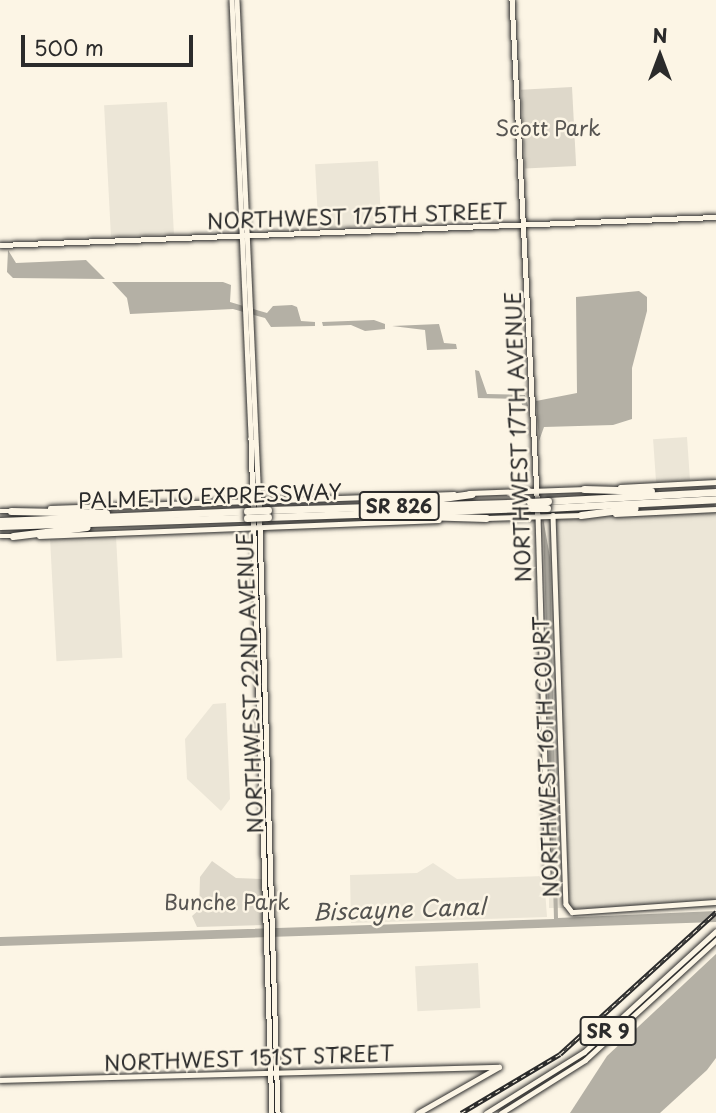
<!DOCTYPE html>
<style>
body{margin:0}
#map{position:relative;width:716px;height:1113px;overflow:hidden;background:#fcf5e5;font-family:"Playpen Sans",sans-serif}
div>[style]{position:absolute}
.built>*{inset:0;background:#ece6d7;transform-origin:0 0}
.green>*{inset:0;background:#ded8ca;transform-origin:0 0}
.water>*{inset:0;background:#b4b0a5}
.roads{filter:drop-shadow(0 0 2px #2b2b2b) drop-shadow(0 0 2px #2b2b2b)}
.secondary>*{height:4.5px;margin:-2.25px;padding:0 2.25px;transform-origin:2.25px;border-radius:2.25px;background:#fcf5e5}
.primary>*{height:5px;margin:-2.5px;padding:0 2.5px;transform-origin:2.5px;border-radius:2.5px;background:#fcf5e5}
.highway>*{height:7px;margin:-3.5px;padding:0 3.5px;transform-origin:3.5px;border-radius:3.5px;background:#fcf5e5}
.rail>*{height:4.5px;margin-top:-2.25px;transform-origin:0;background:repeating-linear-gradient(90deg,#fcf5e5 0 5px,#2b2b2b 0 10px);box-sizing:border-box;border-block:2px solid #2b2b2b}
.bridges{filter:drop-shadow(0 0 2px #2b2b2b) drop-shadow(0 0 2px #2b2b2b)}
.highway-bridge>*{height:7px;margin:-3.5px;padding:0 3.5px;transform-origin:3.5px;border-radius:3.5px;background:#fcf5e5}
span{translate:-50% -50%;white-space:nowrap;text-align:center;line-height:1.15;-webkit-text-stroke:5px #fcf5e5;paint-order:stroke}
.shield-label span{padding:2px 5px;background:#fcf5e5;border:2px solid;border-radius:5px;-webkit-text-stroke-width:0}
.shield-label{font-size:19px;color:#2b2b2b;font-weight:700}
.park-label{font-size:21px;color:#585653}
.street-label{font-size:21px;color:#2b2b2b}
.water-label{font-size:23px;color:#545350;font-style:italic}
.north{position:absolute;left:625px;top:21px;width:70px;height:70px;-webkit-text-stroke:5px #fcf5e5;paint-order:stroke;rotate:0deg;font-size:19px;font-weight:700;line-height:28px;text-align:center;color:#2b2b2b}
.north::after{content:'';display:block;margin:auto;width:24px;height:32px;background:#2b2b2b;clip-path:polygon(50% 0,100% 100%,50% 72%,0 100%)}
.scale{position:absolute;left:21px;top:35px;width:172px;height:32px;box-sizing:border-box;border:4px solid #2b2b2b;border-top:0;padding-left:9px;font-size:21px;line-height:24px;white-space:nowrap;color:#2b2b2b;-webkit-text-stroke:5px #fcf5e5;paint-order:stroke}
</style>
<div id="map">
<div class="built">
<i style="left:167px;top:102px;width:132px;height:63px;rotate:87deg"></i>
<i style="left:378px;top:161px;width:64px;height:63px;rotate:87deg"></i>
<i style="left:687px;top:437px;width:43px;height:34px;rotate:86deg"></i>
<i style="left:716px;top:508px;width:400px;height:167px;rotate:90deg"></i>
<i style="left:116px;top:536px;width:122px;height:66px;rotate:87deg"></i>
<i style="clip-path:polygon(226px 703px,230px 799px,221px 811px,187px 779px,185px 739px,213px 704px)"></i>
<i style="clip-path:polygon(433px 863px,457px 879px,544px 876px,547px 917px,351px 923px,350px 875px,417px 873px)"></i>
<i style="left:478px;top:963px;width:45px;height:63px;rotate:87deg"></i>
</div>
<div class="green">
<i style="left:572px;top:87px;width:79px;height:51px;rotate:87deg"></i>
<i style="clip-path:polygon(212px 861px,236px 878px,263px 879px,266px 925px,197px 927px,192px 916px,199px 910px,200px 877px)"></i>
</div>
<div class="water">
<i style="clip-path:polygon(8px 250px,16px 263px,86px 260px,105px 279px,13px 278px,7px 272px)"></i>
<i style="clip-path:polygon(112px 282px,223px 282px,231px 285px,230px 302px,267px 313px,273px 306px,292px 305px,297px 307px,301px 321px,315px 322px,315px 326px,271px 327px,265px 318px,233px 309px,130px 314px,127px 298px)"></i>
<i style="clip-path:polygon(639px 291px,647px 297px,647px 311px,632px 368px,632px 419px,613px 425px,544px 427px,539px 441px,536px 401px,577px 393px,576px 297px)"></i>
<i style="clip-path:polygon(374px 320px,385px 324px,385px 329px,365px 331px,351px 325px,323px 326px,322px 322px)"></i>
<i style="clip-path:polygon(439px 324px,444px 343px,456px 344px,457px 349px,427px 350px,425px 330px,392px 326px)"></i>
<i style="clip-path:polygon(475px 370px,479px 371px,487px 394px,525px 395px,528px 406px,522px 405px,521px 399px,478px 398px)"></i>
<i style="clip-path:polygon(543px 518px,550px 557px,558px 918px,716px 911px,716px 922px,0 946px,0 937px,554px 919px)"></i>
<i style="clip-path:polygon(716px 954px,716px 1058px,707px 1070px,660px 1113px,570px 1113px,607px 1056px)"></i>
</div>
<div class="roads">
<div class="secondary">
<i style="left:232px;top:0;width:439px;rotate:87.5deg"></i>
<i style="left:251px;top:439px;width:674px;rotate:88.22deg"></i>
<i style="left:237px;top:0;width:497px;rotate:87.5deg"></i>
<i style="left:259px;top:497px;width:616px;rotate:88.23deg"></i>
<i style="left:512px;top:0;width:516px;rotate:87.11deg"></i>
<i style="left:538px;top:515px;width:358px;rotate:88.4deg"></i>
<i style="left:0;top:245px;width:717px;rotate:-2.24deg"></i>
<i style="left:620px;top:487px;width:96px;rotate:-3deg"></i>
<i style="left:469px;top:493px;width:117px;rotate:-2deg"></i>
<i style="left:50px;top:508px;width:404px;rotate:-2deg"></i>
<i style="left:0;top:511px;width:13px"></i>
<i style="left:615px;top:514px;width:101px;rotate:-2.8deg"></i>
<i style="left:553px;top:515px;width:389px;rotate:88.1deg"></i>
<i style="left:566px;top:904px;width:10px;rotate:53deg"></i>
<i style="left:572px;top:912px;width:144px;rotate:-4deg"></i>
<i style="left:486px;top:518px;width:96px;rotate:-1.8deg"></i>
<i style="left:0;top:536px;width:12px"></i>
<i style="left:39px;top:536px;width:400px;rotate:-2.3deg"></i>
<i style="left:0;top:1080px;width:499px;rotate:-1.5deg"></i>
<i style="left:418px;top:1113px;width:93px;rotate:-29.6deg"></i>
</div>
<div class="primary">
<i style="left:486px;top:1113px;width:115px;rotate:-31.9deg"></i>
<i style="left:584px;top:1052px;width:179px;rotate:-42.5deg"></i>
<i style="left:501px;top:1113px;width:99px;rotate:-32.2deg"></i>
<i style="left:585px;top:1060px;width:178px;rotate:-42.5deg"></i>
</div>
<div class="highway">
<i style="left:584px;top:489px;width:67px;rotate:1.7deg"></i>
<i style="left:421px;top:501px;width:51px;rotate:-7.8deg"></i>
<i style="left:548px;top:501px;width:168px;rotate:-3.1deg"></i>
<i style="left:547px;top:508px;width:169px;rotate:-3deg"></i>
<i style="left:268px;top:510px;width:262px;rotate:-1.7deg"></i>
<i style="left:11px;top:511px;width:95px;rotate:1.2deg"></i>
<i style="left:581px;top:515px;width:54px;rotate:-7.4deg"></i>
<i style="left:422px;top:516px;width:64px;rotate:1.8deg"></i>
<i style="left:268px;top:517px;width:263px;rotate:-2deg"></i>
<i style="left:0;top:521px;width:247px;rotate:-2.3deg"></i>
<i style="left:0;top:526px;width:247px;rotate:-1.9deg"></i>
<i style="left:13px;top:536px;width:74px;rotate:-7deg"></i>
</div>
</div>
<div class="rail">
<i style="left:461px;top:1113px;width:115px;rotate:-30.8deg"></i>
<i style="left:560px;top:1054px;width:211px;rotate:-42.3deg"></i>
</div>
<div class="bridges">
<div class="highway-bridge">
<i style="left:530px;top:502px;width:18px;rotate:-3deg"></i>
<i style="left:531px;top:508px;width:16px"></i>
<i style="left:247px;top:511px;width:21px;rotate:-3deg"></i>
<i style="left:247px;top:518px;width:21px;rotate:-3deg"></i>
</div>
</div>
<div class="shield-label">
<span style="left:399px;top:506px">SR 826</span>
<span style="left:608px;top:1031px">SR 9</span>
</div>
<div class="park-label">
<span style="left:548px;top:127px">Scott Park</span>
<span style="left:227px;top:901px">Bunche Park</span>
</div>
<div class="street-label">
<span style="left:357px;top:215px;rotate:-2deg">NORTHWEST 175TH STREET</span>
<span style="left:517px;top:437px;rotate:-92deg">NORTHWEST 17TH AVENUE</span>
<span style="left:210px;top:495px;rotate:-2deg">PALMETTO EXPRESSWAY</span>
<span style="left:249px;top:683px;rotate:-92deg">NORTHWEST 22ND AVENUE</span>
<span style="left:545px;top:757px;rotate:-92deg">NORTHWEST 16TH COURT</span>
<span style="left:249px;top:1057px;rotate:-2deg">NORTHWEST 151ST STREET</span>
</div>
<div class="water-label">
<span style="left:399px;top:909px;rotate:-2deg">Biscayne Canal</span>
</div>
<div class="north">N</div>
<div class="scale">500 m</div>
</div>
